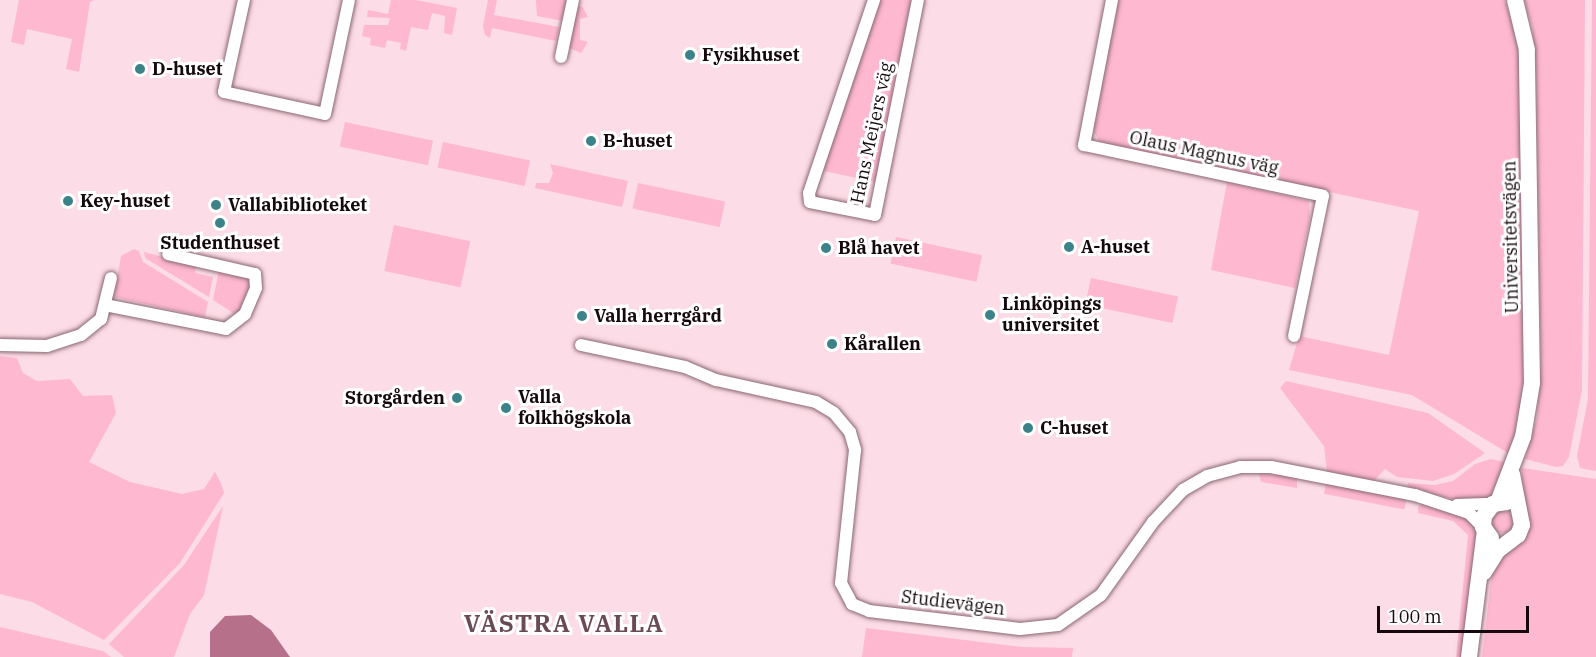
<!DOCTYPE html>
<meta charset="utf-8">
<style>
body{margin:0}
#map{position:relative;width:1596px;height:657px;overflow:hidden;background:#fcdce6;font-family:"IBM Plex Serif",serif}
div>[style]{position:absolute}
.green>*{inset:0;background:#feb8cf;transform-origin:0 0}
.round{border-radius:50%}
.water>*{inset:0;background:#b67089}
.roads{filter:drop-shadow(0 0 2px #896772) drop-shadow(0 0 2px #896772)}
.minor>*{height:12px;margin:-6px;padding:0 6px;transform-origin:6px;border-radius:6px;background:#fff}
.secondary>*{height:16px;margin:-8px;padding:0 8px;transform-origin:8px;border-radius:8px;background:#fff}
.dots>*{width:16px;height:16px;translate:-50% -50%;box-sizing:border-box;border:3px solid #fff;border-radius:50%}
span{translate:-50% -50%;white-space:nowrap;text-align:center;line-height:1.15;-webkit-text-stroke:6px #fff;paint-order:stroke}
.poi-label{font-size:18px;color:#15090d;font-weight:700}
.left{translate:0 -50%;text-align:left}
.right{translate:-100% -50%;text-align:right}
.street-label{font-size:18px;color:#15090d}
.district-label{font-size:24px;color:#6a4b55;font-weight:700;letter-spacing:1.5px}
.scale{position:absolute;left:1377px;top:606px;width:152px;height:27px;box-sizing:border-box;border:3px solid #15090d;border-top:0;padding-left:8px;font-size:18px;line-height:21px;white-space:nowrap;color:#15090d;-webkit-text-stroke:4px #fff;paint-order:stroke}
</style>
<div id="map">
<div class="green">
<i style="clip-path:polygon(19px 0,94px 0,90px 2px,79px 72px,66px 69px,72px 39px,27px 29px,24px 45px,11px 42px)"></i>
<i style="clip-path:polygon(391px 0,416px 0,457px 8px,452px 35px,444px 33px,445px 16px,432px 13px,428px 30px,411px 27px,406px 51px,400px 49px,401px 43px,387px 40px,385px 48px,370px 45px,371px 38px,362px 36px,364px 25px,388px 25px,390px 18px,367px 17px,368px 10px,388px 14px)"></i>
<i style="clip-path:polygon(488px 0,497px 0,494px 15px,559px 27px,556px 41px,492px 28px,490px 38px,485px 35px,483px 26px)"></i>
<i style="clip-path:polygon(536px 0,569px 0,563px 21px,537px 16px)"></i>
<i style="clip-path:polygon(877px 0,913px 0,876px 182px,819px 170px)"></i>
<i style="clip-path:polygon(1116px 0,1505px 0,1517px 38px,1520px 67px,1524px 386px,1511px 455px,1412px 395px,1289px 370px,1299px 336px,1389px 355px,1419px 211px,1101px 144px,1092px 129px)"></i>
<i style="clip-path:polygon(1524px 0,1585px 0,1582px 390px,1569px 457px,1563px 466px,1556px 467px,1525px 459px,1537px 418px,1541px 366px,1536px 65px,1532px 26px)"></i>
<i style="clip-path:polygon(1592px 0,1596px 0,1596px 471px,1580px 468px,1577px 456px,1588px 399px)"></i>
<i style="clip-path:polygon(582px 6px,588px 17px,580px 19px,580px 40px,588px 42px,581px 53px,569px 48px,577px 7px)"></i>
<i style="left:345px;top:122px;width:90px;height:25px;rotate:12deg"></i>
<i style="left:443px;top:142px;width:89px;height:26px;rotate:12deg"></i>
<i style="clip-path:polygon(550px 164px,628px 181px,622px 207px,535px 188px,536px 183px,549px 183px,553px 173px)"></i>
<i style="clip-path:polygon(1227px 182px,1309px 201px,1310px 217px,1295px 288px,1211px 270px)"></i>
<i style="left:638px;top:183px;width:89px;height:26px;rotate:12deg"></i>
<i style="left:394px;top:225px;width:78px;height:47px;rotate:12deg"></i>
<i style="left:896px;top:237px;width:88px;height:27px;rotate:12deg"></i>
<i style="clip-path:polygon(134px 249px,139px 251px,143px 262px,208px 302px,205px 317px,114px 297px,121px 256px)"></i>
<i style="clip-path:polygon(144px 252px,196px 266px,195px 273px,213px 277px,209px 297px,145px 258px)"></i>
<i style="clip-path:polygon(219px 270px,248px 277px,253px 283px,238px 316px,213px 300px)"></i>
<i style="left:1091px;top:278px;width:89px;height:27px;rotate:12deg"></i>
<i style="clip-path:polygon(0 356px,17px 358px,23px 373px,37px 381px,70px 379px,83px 396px,112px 395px,116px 413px,89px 462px,130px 482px,182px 494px,204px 489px,215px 472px,221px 483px,224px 493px,180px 563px,104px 640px,32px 602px,0 594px)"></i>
<i style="clip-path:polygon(1286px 381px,1428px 413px,1485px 453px,1454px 474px,1433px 481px,1397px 477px,1385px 469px,1374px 481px,1327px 472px,1324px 446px,1280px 388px)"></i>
<i style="clip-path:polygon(1491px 459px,1509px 463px,1492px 498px,1462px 501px,1407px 488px,1408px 483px,1435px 485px,1453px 481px,1475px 464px)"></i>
<i style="clip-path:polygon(1522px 468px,1596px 479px,1596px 657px,1482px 657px,1492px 572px,1496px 562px,1520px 541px)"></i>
<i style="clip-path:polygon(1259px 473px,1297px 477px,1297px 488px,1261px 482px)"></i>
<i style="left:1326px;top:483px;width:82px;height:11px;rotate:11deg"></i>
<i style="clip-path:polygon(1425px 503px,1463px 514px,1479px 528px,1462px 657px,1456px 657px,1468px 535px,1453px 521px,1418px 513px,1418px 507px)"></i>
<i style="clip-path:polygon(223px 506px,204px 595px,190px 614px,174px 657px,124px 657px,109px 644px,184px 565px)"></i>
<i class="round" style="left:1492px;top:511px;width:22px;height:22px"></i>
<i style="clip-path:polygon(0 627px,103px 651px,111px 657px,0 657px)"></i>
<i style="clip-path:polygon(866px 628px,1023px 647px,1073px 648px,1072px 657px,862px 657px)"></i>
</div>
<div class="water">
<i style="clip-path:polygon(251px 615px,271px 630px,290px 657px,210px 657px,210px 632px,225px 616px)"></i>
</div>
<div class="roads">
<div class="minor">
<i style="left:244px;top:0;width:94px;rotate:102.3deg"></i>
<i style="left:224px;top:92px;width:103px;rotate:12.3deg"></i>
<i style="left:325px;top:114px;width:116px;rotate:-78.1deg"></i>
<i style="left:874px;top:0;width:204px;rotate:108.6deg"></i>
<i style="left:809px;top:193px;width:9px;rotate:84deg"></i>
<i style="left:810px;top:202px;width:66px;rotate:11.3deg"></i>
<i style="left:875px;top:215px;width:219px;rotate:-78.7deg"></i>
<i style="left:1112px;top:0;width:148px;rotate:100.9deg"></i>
<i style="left:1084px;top:145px;width:244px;rotate:12deg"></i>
<i style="left:1323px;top:196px;width:143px;rotate:101.7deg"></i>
<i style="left:561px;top:57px;width:58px;rotate:-78.1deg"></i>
<i style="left:105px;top:305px;width:123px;rotate:11.2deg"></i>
<i style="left:226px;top:329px;width:24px;rotate:-38deg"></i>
<i style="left:245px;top:314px;width:28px;rotate:-67deg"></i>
<i style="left:256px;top:288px;width:14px;rotate:-94deg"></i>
<i style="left:255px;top:274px;width:89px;rotate:-167.1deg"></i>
<i style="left:0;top:345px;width:47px;rotate:1.2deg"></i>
<i style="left:47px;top:346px;width:36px;rotate:-18deg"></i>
<i style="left:81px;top:335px;width:26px;rotate:-39deg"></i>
<i style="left:101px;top:319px;width:42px;rotate:-76.3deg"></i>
<i style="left:581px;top:345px;width:106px;rotate:11.9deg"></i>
<i style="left:685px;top:367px;width:34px;rotate:23deg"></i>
<i style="left:716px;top:380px;width:102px;rotate:12.4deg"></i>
<i style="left:816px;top:402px;width:21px;rotate:31deg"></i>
<i style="left:834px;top:413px;width:25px;rotate:50deg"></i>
<i style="left:850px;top:432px;width:19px;rotate:74deg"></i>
<i style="left:855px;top:450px;width:134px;rotate:96deg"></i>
<i style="left:841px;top:583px;width:24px;rotate:62deg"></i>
<i style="left:852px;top:604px;width:18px;rotate:22deg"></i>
<i style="left:869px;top:611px;width:152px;rotate:6.8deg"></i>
<i style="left:1020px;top:629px;width:38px;rotate:-6deg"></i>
<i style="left:1058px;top:625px;width:52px;rotate:-34.9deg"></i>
<i style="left:1101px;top:595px;width:90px;rotate:-54.5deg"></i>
<i style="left:1153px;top:522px;width:44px;rotate:-46.8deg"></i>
<i style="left:1183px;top:490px;width:28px;rotate:-30deg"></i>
<i style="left:1207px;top:476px;width:34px;rotate:-15deg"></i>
<i style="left:1240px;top:467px;width:31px"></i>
<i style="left:1271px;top:467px;width:147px;rotate:11deg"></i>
<i style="left:1415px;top:495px;width:57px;rotate:18.4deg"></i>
<i style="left:1469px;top:513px;width:20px;rotate:45deg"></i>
<i style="left:1457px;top:505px;width:36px;rotate:-2deg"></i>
</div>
<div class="secondary">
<i style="left:1498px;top:502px;width:70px;rotate:-69deg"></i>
<i style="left:1523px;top:437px;width:55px;rotate:-80.5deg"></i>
<i style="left:1532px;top:383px;width:333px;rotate:-90.9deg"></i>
<i style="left:1527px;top:50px;width:51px;rotate:-103.5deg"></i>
<i style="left:1491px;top:538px;width:14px;rotate:-126deg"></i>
<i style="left:1483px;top:527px;width:11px;rotate:-85deg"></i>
<i style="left:1484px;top:516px;width:15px;rotate:-53deg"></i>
<i style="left:1493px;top:504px;width:14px;rotate:-8deg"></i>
<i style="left:1484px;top:572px;width:26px;rotate:-58deg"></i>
<i style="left:1498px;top:550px;width:25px;rotate:-37deg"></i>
<i style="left:1518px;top:535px;width:11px;rotate:-68deg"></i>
<i style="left:1522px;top:525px;width:52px;rotate:-101.1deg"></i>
<i style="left:1469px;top:657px;width:128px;rotate:-82.8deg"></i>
</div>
</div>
<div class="dots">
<i style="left:690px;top:55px;background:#3b8389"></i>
<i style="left:140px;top:69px;background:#3b8389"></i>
<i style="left:591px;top:141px;background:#3b8389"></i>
<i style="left:68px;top:201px;background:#3b8389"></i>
<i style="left:216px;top:205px;background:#3b8389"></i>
<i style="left:220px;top:223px;background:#3b8389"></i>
<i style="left:1069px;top:247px;background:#3b8389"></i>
<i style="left:826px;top:248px;background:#3b8389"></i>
<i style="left:990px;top:315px;background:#3b8389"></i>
<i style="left:582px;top:316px;background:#3b8389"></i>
<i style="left:832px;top:344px;background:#3b8389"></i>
<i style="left:457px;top:398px;background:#3b8389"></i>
<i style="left:506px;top:408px;background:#3b8389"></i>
<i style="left:1028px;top:428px;background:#3b8389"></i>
</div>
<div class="poi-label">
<span class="left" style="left:702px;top:55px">Fysikhuset</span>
<span class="left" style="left:152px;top:69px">D-huset</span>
<span class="left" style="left:603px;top:141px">B-huset</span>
<span class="left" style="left:80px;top:201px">Key-huset</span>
<span class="left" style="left:228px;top:205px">Vallabiblioteket</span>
<span style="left:220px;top:243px">Studenthuset</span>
<span class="left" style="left:1081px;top:247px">A-huset</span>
<span class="left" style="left:838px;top:248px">Blå havet</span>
<span class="left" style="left:1002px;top:315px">Linköpings<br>universitet</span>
<span class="left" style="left:594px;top:316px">Valla herrgård</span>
<span class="left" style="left:844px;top:344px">Kårallen</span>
<span class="right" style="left:445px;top:398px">Storgården</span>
<span class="left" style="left:518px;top:408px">Valla<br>folkhögskola</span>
<span class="left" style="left:1040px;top:428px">C-huset</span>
</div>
<div class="street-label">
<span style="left:872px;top:133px;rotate:-78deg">Hans Meijers väg</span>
<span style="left:1204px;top:153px;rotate:12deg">Olaus Magnus väg</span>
<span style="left:1511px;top:237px;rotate:-91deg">Universitetsvägen</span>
<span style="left:953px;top:603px;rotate:7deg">Studievägen</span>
</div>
<div class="district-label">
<span style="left:564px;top:624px">VÄSTRA VALLA</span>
</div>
<div class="scale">100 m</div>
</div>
